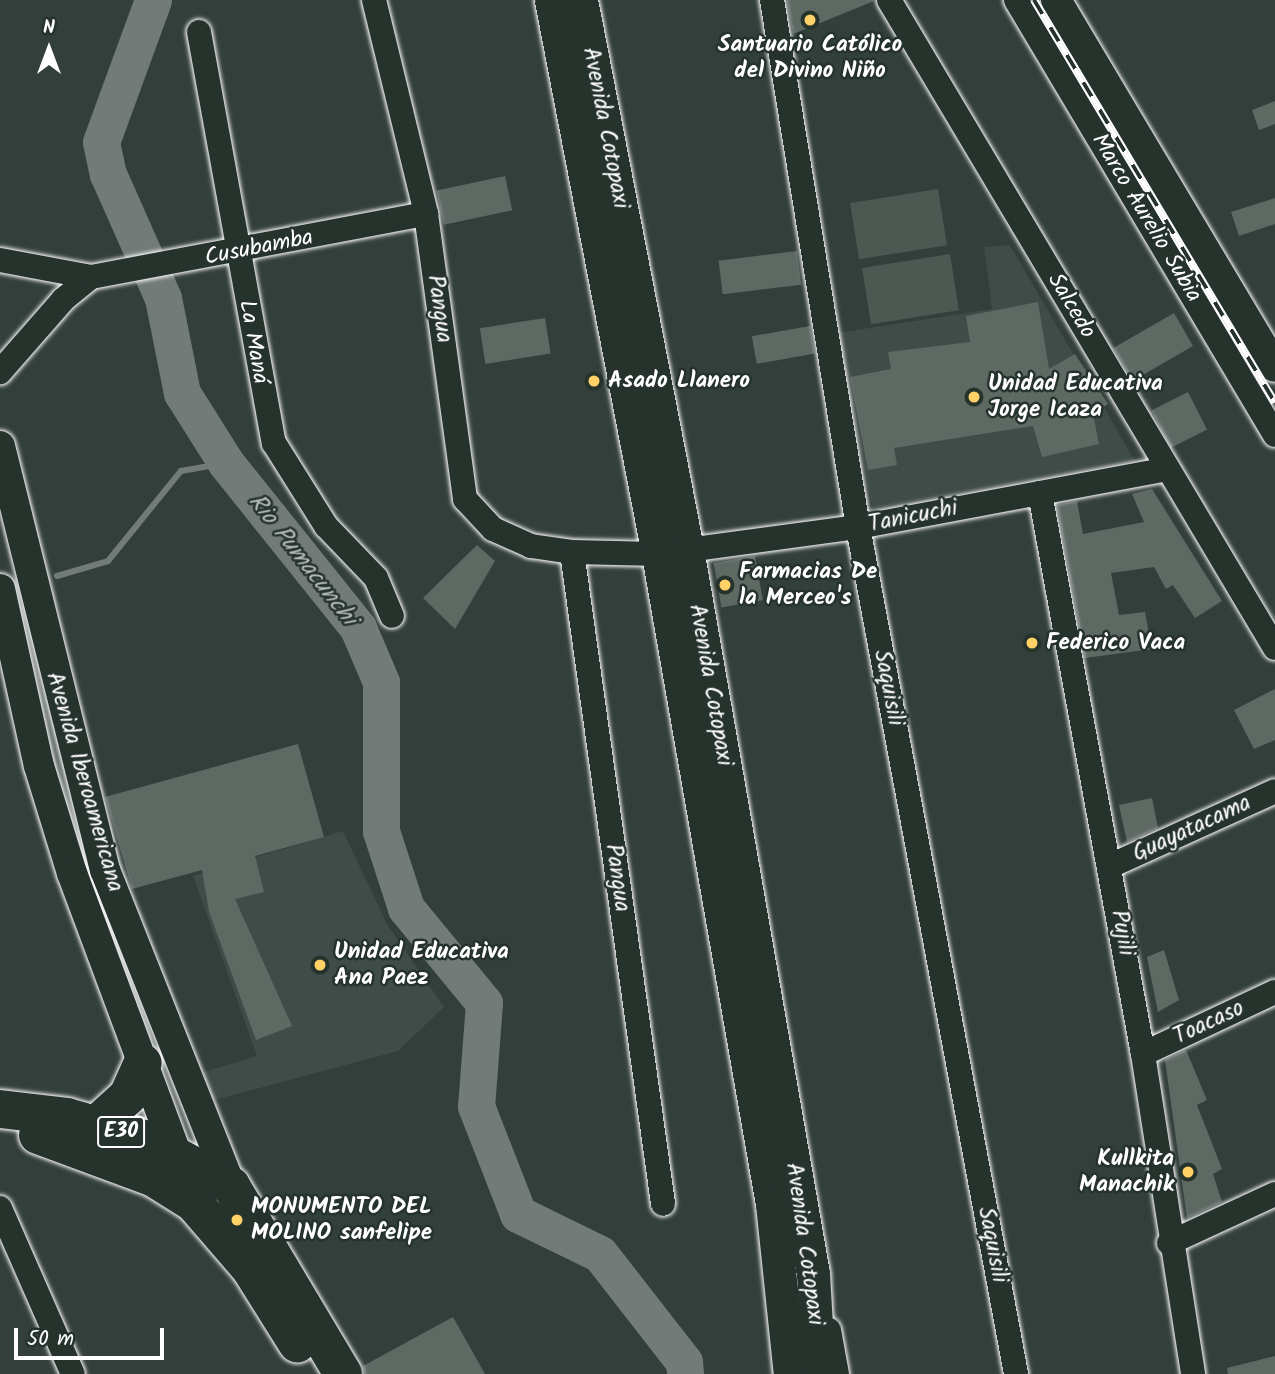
<!DOCTYPE html>
<meta charset="utf-8">
<style>
body{margin:0}
#map{position:relative;width:1275px;height:1374px;overflow:hidden;background:#333f3a;font-family:Kalam,sans-serif}
div>[style]{position:absolute}
.built>*{inset:0;background:#404c47}
.green>*{inset:0;background:#4d5853;transform-origin:0 0}
.stream>*{height:6px;margin:-3px;padding:0 3px;transform-origin:3px;border-radius:3px;background:#737b78}
.river>*{height:37px;margin:-18.5px;padding:0 18.5px;transform-origin:18.5px;border-radius:18.5px;background:#737b78}
.building>*{inset:0;background:#5f6964;transform-origin:0 0}
.roads{filter:drop-shadow(0 0 2px #fff) drop-shadow(0 0 2px #fff)}
.minor>*{height:24px;margin:-12px;padding:0 12px;transform-origin:12px;border-radius:12px;background:#26332d}
.tertiary>*{height:30px;margin:-15px;padding:0 15px;transform-origin:15px;border-radius:15px;background:#26332d}
.secondary>*{height:33px;margin:-16.5px;padding:0 16.5px;transform-origin:16.5px;border-radius:16.5px;background:#26332d}
.primary>*{height:38px;margin:-19px;padding:0 19px;transform-origin:19px;border-radius:19px;background:#26332d}
.rail>*{height:8px;margin-top:-4px;transform-origin:0;background:repeating-linear-gradient(90deg,#26332d 0 16px,#fff 0 32px);box-sizing:border-box;border-block:2px solid #fff}
.dots>*{width:19px;height:19px;translate:-50% -50%;box-sizing:border-box;border:4px solid #26332d;border-radius:50%}
span{translate:-50% -50%;white-space:nowrap;text-align:center;line-height:1.15;-webkit-text-stroke:5px #26332d;paint-order:stroke}
.shield-label span{padding:2px 5px;background:#26332d;border:2px solid;border-radius:5px;-webkit-text-stroke-width:0}
.shield-label{font-size:21px;color:#fff;font-weight:700}
.poi-label{font-size:23px;color:#fff;font-weight:700}
.left{translate:0 -50%;text-align:left}
.right{translate:-100% -50%;text-align:right}
.street-label{font-size:23px;color:#fff}
.water-label{font-size:24px;color:#b9bdbc;font-style:italic}
.north{position:absolute;left:14px;top:14px;width:70px;height:70px;-webkit-text-stroke:5px #26332d;paint-order:stroke;rotate:0deg;font-size:19px;font-weight:700;line-height:28px;text-align:center;color:#fff}
.north::after{content:'';display:block;margin:auto;width:24px;height:32px;background:#fff;clip-path:polygon(50% 0,100% 100%,50% 72%,0 100%)}
.scale{position:absolute;left:14px;top:1328px;width:150px;height:32px;box-sizing:border-box;border:4px solid #fff;border-top:0;padding-left:9px;font-size:21px;line-height:24px;white-space:nowrap;color:#fff;-webkit-text-stroke:5px #26332d;paint-order:stroke}
</style>
<div id="map">
<div class="built">
<i style="clip-path:polygon(1010px 245px,1135px 461px,873px 508px,837px 333px,992px 309px,984px 247px)"></i>
<i style="clip-path:polygon(343px 831px,387px 924px,444px 1007px,398px 1051px,203px 1103px,191px 1076px,257px 1056px,193px 876px)"></i>
</div>
<div class="green">
<i style="left:938px;top:189px;width:57px;height:89px;rotate:81deg"></i>
<i style="left:950px;top:254px;width:57px;height:89px;rotate:81deg"></i>
<i style="clip-path:polygon(26px 605px,81px 823px,153px 1038px,141px 1041px,68px 826px,15px 608px)"></i>
</div>
<div class="stream">
<i style="left:57px;top:576px;width:53px;rotate:-16.4deg"></i>
<i style="left:108px;top:561px;width:116px;rotate:-51deg"></i>
<i style="left:181px;top:471px;width:46px;rotate:-10.1deg"></i>
</div>
<div class="river">
<i style="left:153px;top:0;width:151px;rotate:110.1deg"></i>
<i style="left:101px;top:142px;width:33px;rotate:78deg"></i>
<i style="left:108px;top:174px;width:136px;rotate:66.1deg"></i>
<i style="left:163px;top:298px;width:97px;rotate:78.7deg"></i>
<i style="left:182px;top:393px;width:83px;rotate:57.8deg"></i>
<i style="left:226px;top:463px;width:211px;rotate:51.3deg"></i>
<i style="left:358px;top:628px;width:59px;rotate:66.9deg"></i>
<i style="left:381px;top:682px;width:149px;rotate:90deg"></i>
<i style="left:381px;top:831px;width:81px;rotate:72deg"></i>
<i style="left:406px;top:908px;width:123px;rotate:50.6deg"></i>
<i style="left:484px;top:1003px;width:103px;rotate:94.4deg"></i>
<i style="left:476px;top:1106px;width:116px;rotate:68.7deg"></i>
<i style="left:518px;top:1214px;width:91px;rotate:26deg"></i>
<i style="left:600px;top:1254px;width:137px;rotate:52.1deg"></i>
<i style="left:684px;top:1362px;width:12px;rotate:85deg"></i>
</div>
<div class="building">
<i style="clip-path:polygon(787px 0,874px 0,874px 1px,793px 34px)"></i>
<i style="clip-path:polygon(1275px 101px,1275px 124px,1259px 130px,1252px 110px)"></i>
<i style="left:505px;top:176px;width:35px;height:70px;rotate:78deg"></i>
<i style="clip-path:polygon(1275px 198px,1275px 224px,1239px 236px,1231px 212px)"></i>
<i style="left:797px;top:251px;width:34px;height:79px;rotate:83deg"></i>
<i style="clip-path:polygon(1038px 302px,1049px 369px,1075px 354px,1108px 404px,1093px 414px,1099px 444px,1042px 457px,1033px 426px,894px 448px,897px 465px,868px 470px,850px 377px,891px 369px,888px 352px,970px 342px,966px 316px)"></i>
<i style="left:1174px;top:313px;width:38px;height:70px;rotate:60deg"></i>
<i style="left:545px;top:318px;width:36px;height:66px;rotate:81deg"></i>
<i style="left:810px;top:326px;width:28px;height:59px;rotate:80deg"></i>
<i style="left:1188px;top:392px;width:42px;height:41px;rotate:63deg"></i>
<i style="clip-path:polygon(1152px 489px,1222px 601px,1195px 618px,1173px 585px,1166px 589px,1154px 567px,1111px 573px,1119px 615px,1145px 612px,1152px 649px,1085px 658px,1057px 505px,1077px 501px,1083px 534px,1144px 522px,1132px 494px)"></i>
<i style="clip-path:polygon(477px 545px,495px 561px,455px 629px,423px 598px)"></i>
<i style="left:755px;top:556px;width:45px;height:42px;rotate:80deg"></i>
<i style="clip-path:polygon(1275px 689px,1275px 740px,1254px 749px,1234px 710px)"></i>
<i style="clip-path:polygon(298px 744px,324px 837px,255px 856px,264px 892px,235px 899px,292px 1026px,256px 1040px,209px 912px,202px 870px,132px 889px,105px 797px)"></i>
<i style="clip-path:polygon(1152px 798px,1158px 828px,1127px 842px,1119px 805px)"></i>
<i style="clip-path:polygon(1164px 950px,1179px 1000px,1158px 1012px,1147px 957px)"></i>
<i style="clip-path:polygon(1186px 1050px,1207px 1100px,1197px 1105px,1222px 1169px,1213px 1174px,1222px 1202px,1187px 1218px,1165px 1060px)"></i>
<i style="clip-path:polygon(453px 1317px,485px 1374px,365px 1374px,363px 1366px)"></i>
<i style="clip-path:polygon(1275px 1356px,1275px 1374px,1228px 1374px,1227px 1368px)"></i>
</div>
<div class="roads">
<div class="minor">
<i style="left:374px;top:0;width:220px;rotate:76.3deg"></i>
<i style="left:426px;top:214px;width:288px;rotate:82.2deg"></i>
<i style="left:465px;top:499px;width:41px;rotate:47deg"></i>
<i style="left:493px;top:529px;width:42px;rotate:24.1deg"></i>
<i style="left:531px;top:546px;width:41px;rotate:8.3deg"></i>
<i style="left:572px;top:552px;width:86px;rotate:1.3deg"></i>
<i style="left:658px;top:554px;width:202px;rotate:-7.7deg"></i>
<i style="left:858px;top:527px;width:314px;rotate:-10.6deg"></i>
<i style="left:772px;top:0;width:534px;rotate:80.73deg"></i>
<i style="left:858px;top:527px;width:862px;rotate:79.43deg"></i>
<i style="left:889px;top:0;width:754px;rotate:59.22deg"></i>
<i style="left:1016px;top:0;width:506px;rotate:59.23deg"></i>
<i style="left:199px;top:32px;width:418px;rotate:79.7deg"></i>
<i style="left:274px;top:443px;width:98px;rotate:57.9deg"></i>
<i style="left:326px;top:526px;width:72px;rotate:46.1deg"></i>
<i style="left:376px;top:578px;width:41px;rotate:67.2deg"></i>
<i style="left:0;top:260px;width:93px;rotate:10.6deg"></i>
<i style="left:91px;top:277px;width:36px;rotate:141deg"></i>
<i style="left:63px;top:300px;width:96px;rotate:131.2deg"></i>
<i style="left:91px;top:277px;width:341px;rotate:-10.7deg"></i>
<i style="left:1040px;top:493px;width:570px;rotate:79.6deg"></i>
<i style="left:1143px;top:1054px;width:324px;rotate:81.1deg"></i>
<i style="left:572px;top:552px;width:658px;rotate:82.05deg"></i>
<i style="left:1110px;top:866px;width:181px;rotate:-24.4deg"></i>
<i style="left:1143px;top:1054px;width:146px;rotate:-25.2deg"></i>
<i style="left:0;top:1208px;width:181px;rotate:66.3deg"></i>
<i style="left:1169px;top:1243px;width:117px;rotate:-24.8deg"></i>
<i style="left:829px;top:1330px;width:45px;rotate:79.7deg"></i>
</div>
<div class="tertiary">
<i style="left:1056px;top:0;width:427px;rotate:59.2deg"></i>
<i style="left:0;top:446px;width:437px;rotate:76.1deg"></i>
<i style="left:105px;top:870px;width:340px;rotate:68.3deg"></i>
<i style="left:0;top:589px;width:181px;rotate:77.6deg"></i>
<i style="left:39px;top:766px;width:112px;rotate:72.9deg"></i>
<i style="left:72px;top:873px;width:315px;rotate:69.6deg"></i>
</div>
<div class="secondary">
<i style="left:551px;top:0;width:564px;rotate:79.07deg"></i>
<i style="left:658px;top:554px;width:660px;rotate:80.05deg"></i>
<i style="left:772px;top:1204px;width:171px;rotate:84deg"></i>
<i style="left:581px;top:0;width:559px;rotate:79.07deg"></i>
<i style="left:687px;top:549px;width:736px;rotate:80.14deg"></i>
<i style="left:813px;top:1274px;width:100px;rotate:86.6deg"></i>
</div>
<div class="primary">
<i style="left:0;top:1109px;width:67px;rotate:6.8deg"></i>
<i style="left:67px;top:1117px;width:80px;rotate:15.9deg"></i>
<i style="left:144px;top:1139px;width:99px;rotate:28.4deg"></i>
<i style="left:231px;top:1186px;width:219px;rotate:59.2deg"></i>
<i style="left:97px;top:1124px;width:42px;rotate:-42.1deg"></i>
<i style="left:128px;top:1096px;width:36px;rotate:-66deg"></i>
<i style="left:38px;top:1135px;width:124px;rotate:20.3deg"></i>
<i style="left:154px;top:1178px;width:47px;rotate:32deg"></i>
<i style="left:194px;top:1203px;width:86px;rotate:49.3deg"></i>
<i style="left:250px;top:1268px;width:89px;rotate:57.9deg"></i>
</div>
</div>
<div class="rail">
<i style="left:1034px;top:0;width:469px;rotate:59.1deg"></i>
</div>
<div class="dots">
<i style="left:810px;top:20px;background:#ffd166"></i>
<i style="left:594px;top:381px;background:#ffd166"></i>
<i style="left:974px;top:397px;background:#ffd166"></i>
<i style="left:725px;top:585px;background:#ffd166"></i>
<i style="left:1032px;top:643px;background:#ffd166"></i>
<i style="left:320px;top:965px;background:#ffd166"></i>
<i style="left:1188px;top:1172px;background:#ffd166"></i>
<i style="left:237px;top:1220px;background:#ffd166"></i>
</div>
<div class="shield-label">
<span style="left:121px;top:1132px">E30</span>
</div>
<div class="poi-label">
<span style="left:810px;top:58px">Santuario Católico<br>del Divino Niño</span>
<span class="left" style="left:608px;top:381px">Asado Llanero</span>
<span class="left" style="left:988px;top:397px">Unidad Educativa<br>Jorge Icaza</span>
<span class="left" style="left:739px;top:585px">Farmacias De<br>la Merceo's</span>
<span class="left" style="left:1046px;top:643px">Federico Vaca</span>
<span class="left" style="left:334px;top:965px">Unidad Educativa<br>Ana Paez</span>
<span class="right" style="left:1174px;top:1172px">Kullkita<br>Manachik</span>
<span class="left" style="left:251px;top:1220px">MONUMENTO DEL<br>MOLINO sanfelipe</span>
</div>
<div class="street-label">
<span style="left:605px;top:128px;rotate:79deg">Avenida Cotopaxi</span>
<span style="left:1146px;top:218px;rotate:59deg">Marco Aurelio Subia</span>
<span style="left:259px;top:248px;rotate:-11deg">Cusubamba</span>
<span style="left:1071px;top:306px;rotate:59deg">Salcedo</span>
<span style="left:439px;top:309px;rotate:82deg">Pangua</span>
<span style="left:253px;top:342px;rotate:80deg">La Maná</span>
<span style="left:913px;top:517px;rotate:-11deg">Tanicuchi</span>
<span style="left:710px;top:685px;rotate:80deg">Avenida Cotopaxi</span>
<span style="left:888px;top:688px;rotate:79deg">Saquisili</span>
<span style="left:84px;top:782px;rotate:74deg">Avenida Iberoamericana</span>
<span style="left:1192px;top:829px;rotate:-25deg">Guayatacama</span>
<span style="left:617px;top:878px;rotate:82deg">Pangua</span>
<span style="left:1122px;top:933px;rotate:80deg">Pujili</span>
<span style="left:1209px;top:1023px;rotate:-25deg">Toacaso</span>
<span style="left:804px;top:1244px;rotate:82deg">Avenida Cotopaxi</span>
<span style="left:992px;top:1245px;rotate:79deg">Saquisili</span>
</div>
<div class="water-label">
<span style="left:302px;top:560px;rotate:52deg">Rio Pumacunchi</span>
</div>
<div class="north">N</div>
<div class="scale">50 m</div>
</div>
